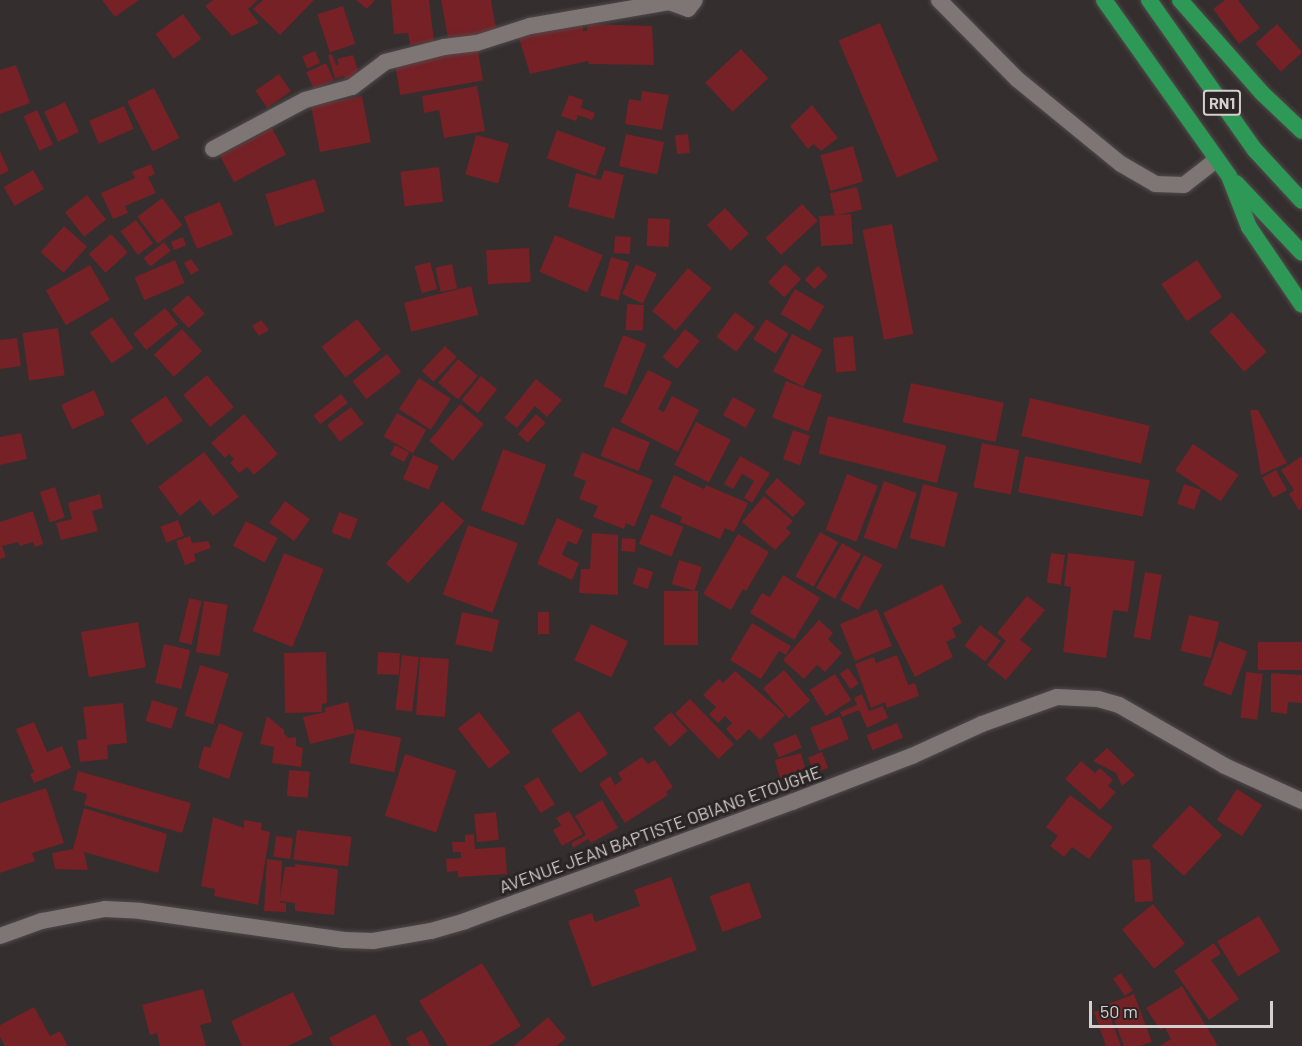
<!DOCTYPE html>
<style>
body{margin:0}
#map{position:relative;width:1302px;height:1046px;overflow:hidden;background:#342e2e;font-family:Barlow,sans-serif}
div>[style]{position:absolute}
.building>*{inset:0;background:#752126;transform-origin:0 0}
.roads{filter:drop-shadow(0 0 2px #504a4a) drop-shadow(0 0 2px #504a4a)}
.minor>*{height:16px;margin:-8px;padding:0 8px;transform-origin:8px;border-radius:8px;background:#7d7675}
.tertiary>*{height:16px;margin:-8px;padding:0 8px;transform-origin:8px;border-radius:8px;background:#7d7675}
.trunk>*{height:16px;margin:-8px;padding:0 8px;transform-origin:8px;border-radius:8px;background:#2e9856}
span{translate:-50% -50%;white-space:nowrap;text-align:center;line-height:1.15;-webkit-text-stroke:6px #2a2424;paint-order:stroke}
.shield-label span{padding:2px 4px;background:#2a2424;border:2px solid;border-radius:4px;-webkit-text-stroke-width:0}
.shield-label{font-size:16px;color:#d5d0d0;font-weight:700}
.street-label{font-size:18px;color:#d5d0d0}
.scale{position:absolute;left:1089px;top:1001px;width:184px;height:27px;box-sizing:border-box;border:3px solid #d5d0d0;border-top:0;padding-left:8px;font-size:18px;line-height:21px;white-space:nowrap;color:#d5d0d0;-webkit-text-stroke:4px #2a2424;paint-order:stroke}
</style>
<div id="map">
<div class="building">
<i style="clip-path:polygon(102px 0,139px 0,115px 17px)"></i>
<i style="clip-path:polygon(213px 0,258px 0,248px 9px,259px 23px,232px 36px,205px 6px)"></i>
<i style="clip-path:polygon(263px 0,314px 0,280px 35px,253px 9px)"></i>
<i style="clip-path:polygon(356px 0,375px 0,367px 9px)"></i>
<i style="clip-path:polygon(391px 0,429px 0,434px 42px,410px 45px,408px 33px,394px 34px)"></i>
<i style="clip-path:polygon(441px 0,491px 0,497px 34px,449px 43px)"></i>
<i style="clip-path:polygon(1225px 0,1238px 0,1260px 28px,1239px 44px,1213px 9px)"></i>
<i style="left:343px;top:6px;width:40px;height:27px;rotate:72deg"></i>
<i style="left:183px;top:14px;width:31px;height:34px;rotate:54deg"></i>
<i style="clip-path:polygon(583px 21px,583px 31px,587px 31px,588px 24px,652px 26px,654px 65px,589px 64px,588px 61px,530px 74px,519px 38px)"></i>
<i style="left:880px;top:23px;width:149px;height:45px;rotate:67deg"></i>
<i style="left:1277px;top:24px;width:38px;height:29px;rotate:48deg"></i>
<i style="left:477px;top:46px;width:35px;height:84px;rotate:80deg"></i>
<i style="left:741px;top:49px;width:40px;height:49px;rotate:47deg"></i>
<i style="left:315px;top:51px;width:13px;height:14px;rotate:67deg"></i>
<i style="clip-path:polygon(332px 54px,336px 65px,339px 64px,337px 59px,353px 55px,360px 76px,345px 80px,344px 76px,335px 79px,328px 55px)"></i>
<i style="left:326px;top:63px;width:19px;height:22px;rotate:65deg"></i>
<i style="clip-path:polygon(16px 65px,30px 103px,0 114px,0 70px)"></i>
<i style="left:279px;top:74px;width:21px;height:29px;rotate:55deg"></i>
<i style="clip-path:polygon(477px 86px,485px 131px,444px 138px,439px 110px,424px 113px,422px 96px)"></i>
<i style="left:154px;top:88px;width:56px;height:30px;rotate:63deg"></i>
<i style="clip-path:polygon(642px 91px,669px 95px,662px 130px,625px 124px,629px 99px,641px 101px)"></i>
<i style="clip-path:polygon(569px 95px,583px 100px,581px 108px,595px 113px,592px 120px,578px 115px,576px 121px,561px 116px)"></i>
<i style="left:362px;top:96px;width:47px;height:52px;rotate:79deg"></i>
<i style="left:65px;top:102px;width:33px;height:23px;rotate:65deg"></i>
<i style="clip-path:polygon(812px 105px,838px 138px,821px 151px,814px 144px,808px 149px,790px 126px)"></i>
<i style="left:124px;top:106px;width:25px;height:38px;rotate:67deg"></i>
<i style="left:37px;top:110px;width:38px;height:15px;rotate:65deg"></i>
<i style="left:272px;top:128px;width:30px;height:59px;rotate:62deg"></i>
<i style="left:557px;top:130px;width:52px;height:30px;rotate:20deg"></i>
<i style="left:626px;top:134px;width:39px;height:33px;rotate:12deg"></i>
<i style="left:688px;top:134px;width:19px;height:13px;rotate:84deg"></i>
<i style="left:476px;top:135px;width:34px;height:41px;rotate:15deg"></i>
<i style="left:853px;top:146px;width:37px;height:34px;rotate:74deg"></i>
<i style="clip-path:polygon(0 151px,9px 171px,0 175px)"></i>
<i style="clip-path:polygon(151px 164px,155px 174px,148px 177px,156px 193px,125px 206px,128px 213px,113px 219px,101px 193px,135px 178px,132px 172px)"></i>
<i style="left:439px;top:167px;width:35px;height:39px;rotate:83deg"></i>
<i style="left:33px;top:170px;width:22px;height:34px;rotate:60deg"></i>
<i style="clip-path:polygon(604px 170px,624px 175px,614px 219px,568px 207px,576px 173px,601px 180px)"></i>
<i style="left:315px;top:179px;width:34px;height:52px;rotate:73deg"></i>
<i style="left:857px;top:187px;width:23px;height:28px;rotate:77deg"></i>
<i style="left:87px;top:195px;width:31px;height:28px;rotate:52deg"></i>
<i style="left:162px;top:198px;width:34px;height:31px;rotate:53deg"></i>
<i style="left:220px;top:202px;width:35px;height:39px;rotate:68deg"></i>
<i style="left:802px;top:204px;width:23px;height:50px;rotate:47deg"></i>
<i style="left:725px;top:208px;width:35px;height:25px;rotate:47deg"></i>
<i style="left:851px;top:214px;width:30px;height:32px;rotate:86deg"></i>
<i style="left:648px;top:218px;width:22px;height:28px;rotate:3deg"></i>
<i style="left:136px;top:220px;width:29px;height:19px;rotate:54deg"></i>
<i style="left:892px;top:224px;width:112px;height:30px;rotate:79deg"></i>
<i style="left:64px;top:226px;width:31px;height:35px;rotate:42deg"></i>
<i style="left:111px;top:234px;width:25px;height:30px;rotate:48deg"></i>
<i style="left:555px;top:235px;width:52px;height:40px;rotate:23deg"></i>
<i style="left:615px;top:236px;width:16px;height:17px;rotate:4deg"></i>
<i style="left:183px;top:237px;width:9px;height:13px;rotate:69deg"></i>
<i style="left:164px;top:242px;width:11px;height:26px;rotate:52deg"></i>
<i style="left:529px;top:248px;width:34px;height:43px;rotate:87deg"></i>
<i style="left:611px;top:257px;width:19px;height:40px;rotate:16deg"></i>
<i style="clip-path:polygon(191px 259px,199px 270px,191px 275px,184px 263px)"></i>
<i style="left:175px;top:260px;width:25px;height:44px;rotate:67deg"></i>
<i style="left:1197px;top:260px;width:45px;height:43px;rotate:56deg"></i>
<i style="left:430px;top:262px;width:28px;height:16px;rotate:75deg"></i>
<i style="left:452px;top:264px;width:25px;height:17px;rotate:78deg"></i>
<i style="left:636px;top:264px;width:23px;height:33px;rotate:25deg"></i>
<i style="left:785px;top:264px;width:22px;height:25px;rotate:43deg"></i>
<i style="left:90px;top:265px;width:40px;height:51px;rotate:60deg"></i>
<i style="left:818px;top:266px;width:14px;height:19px;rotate:45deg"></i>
<i style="left:688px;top:268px;width:31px;height:56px;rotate:40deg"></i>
<i style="left:471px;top:286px;width:30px;height:69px;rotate:76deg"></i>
<i style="left:795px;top:289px;width:34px;height:29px;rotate:30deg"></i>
<i style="left:188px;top:295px;width:25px;height:22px;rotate:48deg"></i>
<i style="left:627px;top:304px;width:17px;height:26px;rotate:3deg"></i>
<i style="left:165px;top:308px;width:21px;height:41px;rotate:51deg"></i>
<i style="left:735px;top:312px;width:25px;height:31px;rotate:37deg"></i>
<i style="left:1232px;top:312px;width:53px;height:30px;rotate:49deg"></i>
<i style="left:112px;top:317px;width:38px;height:27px;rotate:55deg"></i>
<i style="left:357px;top:319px;width:39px;height:45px;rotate:52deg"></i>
<i style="left:766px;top:319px;width:27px;height:24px;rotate:33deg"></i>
<i style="clip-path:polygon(261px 320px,269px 330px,259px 336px,252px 326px)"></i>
<i style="left:58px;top:328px;width:48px;height:36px;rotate:82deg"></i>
<i style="left:182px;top:329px;width:30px;height:38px;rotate:48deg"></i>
<i style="left:685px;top:329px;width:19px;height:36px;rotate:39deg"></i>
<i style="left:792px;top:334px;width:34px;height:42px;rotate:27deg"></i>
<i style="left:623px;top:335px;width:25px;height:55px;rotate:21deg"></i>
<i style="left:853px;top:336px;width:35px;height:20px;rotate:85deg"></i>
<i style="clip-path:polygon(17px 338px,21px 366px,0 369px,0 340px)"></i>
<i style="left:445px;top:346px;width:16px;height:34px;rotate:43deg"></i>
<i style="left:387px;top:354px;width:23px;height:44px;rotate:52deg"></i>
<i style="left:458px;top:359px;width:26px;height:31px;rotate:40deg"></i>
<i style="clip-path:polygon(648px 370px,672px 382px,658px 409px,664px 412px,672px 396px,699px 410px,678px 452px,620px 422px)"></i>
<i style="left:207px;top:375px;width:42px;height:31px;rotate:50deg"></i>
<i style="left:481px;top:376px;width:21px;height:31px;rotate:39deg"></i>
<i style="left:419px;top:378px;width:38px;height:37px;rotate:33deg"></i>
<i style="clip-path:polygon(536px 379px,562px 400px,547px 417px,535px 406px,517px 428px,504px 418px)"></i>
<i style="left:786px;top:381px;width:39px;height:39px;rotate:21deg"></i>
<i style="left:911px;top:383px;width:95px;height:40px;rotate:12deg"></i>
<i style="left:94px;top:390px;width:27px;height:36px;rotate:66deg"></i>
<i style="left:341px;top:394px;width:11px;height:35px;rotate:52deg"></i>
<i style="left:166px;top:396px;width:30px;height:43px;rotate:56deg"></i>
<i style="left:733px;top:397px;width:26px;height:21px;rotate:29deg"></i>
<i style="left:1030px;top:398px;width:123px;height:39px;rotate:13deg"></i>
<i style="left:460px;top:404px;width:31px;height:48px;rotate:40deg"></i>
<i style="left:351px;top:407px;width:21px;height:30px;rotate:53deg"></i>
<i style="clip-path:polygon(1250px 410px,1258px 410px,1287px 463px,1261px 475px)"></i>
<i style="left:397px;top:413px;width:34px;height:27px;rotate:30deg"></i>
<i style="clip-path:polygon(244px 414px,278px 454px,254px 475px,247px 467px,239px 473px,230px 463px,234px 459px,229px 454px,225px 458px,211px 443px)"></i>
<i style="left:536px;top:414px;width:13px;height:27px;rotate:42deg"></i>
<i style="left:828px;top:416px;width:122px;height:39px;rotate:14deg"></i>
<i style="left:696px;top:422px;width:39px;height:48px;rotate:27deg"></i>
<i style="left:612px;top:427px;width:41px;height:31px;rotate:22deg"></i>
<i style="left:793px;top:430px;width:18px;height:31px;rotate:19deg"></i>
<i style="clip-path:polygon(21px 433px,27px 459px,0 465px,0 437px)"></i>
<i style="left:982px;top:443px;width:38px;height:45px;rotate:11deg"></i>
<i style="left:1193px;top:444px;width:55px;height:32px;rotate:34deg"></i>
<i style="left:395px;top:445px;width:16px;height:11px;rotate:27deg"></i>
<i style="left:503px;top:449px;width:46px;height:65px;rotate:20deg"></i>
<i style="clip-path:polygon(204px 452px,239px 497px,213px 516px,200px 500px,180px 516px,158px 487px)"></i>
<i style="clip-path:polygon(582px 452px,653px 480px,634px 527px,626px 523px,624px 529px,593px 517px,598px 506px,579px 499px,586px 481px,573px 476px)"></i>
<i style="left:413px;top:455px;width:28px;height:26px;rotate:23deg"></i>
<i style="clip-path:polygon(740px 456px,770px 473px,752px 503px,744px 498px,754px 481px,742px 474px,733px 489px,724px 484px)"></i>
<i style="left:1025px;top:456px;width:127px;height:37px;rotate:11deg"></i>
<i style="clip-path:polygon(1302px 456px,1302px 508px,1299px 510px,1289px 494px,1294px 490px,1281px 470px)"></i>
<i style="left:1276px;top:470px;width:23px;height:16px;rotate:61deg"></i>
<i style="left:847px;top:474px;width:33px;height:60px;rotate:21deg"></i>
<i style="clip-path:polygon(674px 475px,704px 489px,706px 485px,748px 503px,734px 532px,725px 528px,720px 539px,680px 522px,682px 517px,660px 507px)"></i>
<i style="left:777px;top:478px;width:38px;height:19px;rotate:41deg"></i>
<i style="left:884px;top:481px;width:35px;height:60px;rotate:20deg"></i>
<i style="left:923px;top:484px;width:36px;height:56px;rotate:14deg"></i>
<i style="left:1184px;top:484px;width:18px;height:21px;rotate:19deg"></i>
<i style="left:55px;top:487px;width:32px;height:16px;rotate:72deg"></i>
<i style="clip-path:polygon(100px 494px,103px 508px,92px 511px,98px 531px,61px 540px,56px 523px,72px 519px,68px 503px)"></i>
<i style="clip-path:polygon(764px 496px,793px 521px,786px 528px,791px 533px,775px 550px,742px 522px)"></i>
<i style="left:285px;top:501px;width:31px;height:27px;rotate:36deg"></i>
<i style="left:442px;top:501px;width:30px;height:84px;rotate:42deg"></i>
<i style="clip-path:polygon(33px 511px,43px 544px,35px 547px,33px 542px,20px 546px,18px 542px,2px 546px,6px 557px,0 559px,0 522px)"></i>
<i style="left:339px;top:512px;width:20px;height:22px;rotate:20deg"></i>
<i style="left:651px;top:514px;width:35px;height:32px;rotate:22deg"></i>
<i style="clip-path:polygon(557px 518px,583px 530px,577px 545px,568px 541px,562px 555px,579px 563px,572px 580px,537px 564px)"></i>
<i style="left:178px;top:520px;width:17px;height:19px;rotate:69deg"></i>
<i style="left:246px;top:521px;width:36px;height:28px;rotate:28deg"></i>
<i style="left:468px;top:525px;width:53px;height:74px;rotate:20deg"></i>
<i style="left:820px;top:532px;width:21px;height:51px;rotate:29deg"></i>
<i style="clip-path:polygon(592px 533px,618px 535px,618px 595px,579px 593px,581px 569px,590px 569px)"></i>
<i style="clip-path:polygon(738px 534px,769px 552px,746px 591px,743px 589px,731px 610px,703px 594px)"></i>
<i style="clip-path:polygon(190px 536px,192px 543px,208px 541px,211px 548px,194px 554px,196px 561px,185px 565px,176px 541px)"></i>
<i style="left:622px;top:538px;width:14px;height:13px;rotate:4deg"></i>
<i style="left:842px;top:543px;width:22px;height:52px;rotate:30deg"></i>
<i style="left:284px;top:553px;width:43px;height:84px;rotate:22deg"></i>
<i style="left:1051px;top:553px;width:14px;height:30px;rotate:8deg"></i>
<i style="clip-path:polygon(1068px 553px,1135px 561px,1128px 612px,1113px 610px,1106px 658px,1063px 652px,1071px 587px,1064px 586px)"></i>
<i style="left:864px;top:555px;width:21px;height:51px;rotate:28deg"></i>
<i style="left:679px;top:560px;width:24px;height:25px;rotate:17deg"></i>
<i style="left:638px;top:567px;width:16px;height:18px;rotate:18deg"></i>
<i style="left:1145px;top:572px;width:17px;height:66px;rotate:10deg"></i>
<i style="clip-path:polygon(783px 575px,820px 598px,794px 640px,750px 613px,762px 593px,770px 597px)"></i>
<i style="clip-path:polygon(942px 584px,962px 623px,952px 628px,956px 637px,946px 642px,953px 657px,915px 677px,883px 613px)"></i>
<i style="left:664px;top:591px;width:34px;height:54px"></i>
<i style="clip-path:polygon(1027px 596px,1045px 610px,1020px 640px,1032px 649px,1006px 680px,987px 665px,1006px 641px,997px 633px)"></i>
<i style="left:189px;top:598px;width:13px;height:45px;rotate:13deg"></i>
<i style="left:204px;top:601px;width:24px;height:52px;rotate:9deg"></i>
<i style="left:877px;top:609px;width:40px;height:40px;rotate:68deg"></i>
<i style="left:462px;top:612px;width:38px;height:33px;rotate:12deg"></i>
<i style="left:538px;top:612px;width:11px;height:22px"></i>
<i style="left:1189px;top:615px;width:31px;height:37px;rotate:13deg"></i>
<i style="clip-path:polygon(819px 620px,833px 633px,828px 639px,842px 653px,825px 672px,817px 665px,804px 679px,783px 660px)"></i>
<i style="left:138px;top:622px;width:46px;height:58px;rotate:80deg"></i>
<i style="clip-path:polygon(752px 623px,791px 646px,786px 655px,779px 651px,761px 679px,730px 660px)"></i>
<i style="left:591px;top:624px;width:41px;height:40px;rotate:25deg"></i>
<i style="left:980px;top:625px;width:26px;height:26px;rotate:37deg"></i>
<i style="left:1219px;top:641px;width:30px;height:47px;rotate:20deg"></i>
<i style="left:1258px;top:642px;width:44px;height:28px"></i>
<i style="left:164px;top:644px;width:27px;height:40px;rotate:13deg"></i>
<i style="clip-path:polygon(326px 652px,327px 703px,322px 704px,322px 712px,285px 713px,284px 653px)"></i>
<i style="left:378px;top:652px;width:22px;height:22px;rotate:3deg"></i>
<i style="left:402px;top:655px;width:17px;height:55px;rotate:7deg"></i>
<i style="clip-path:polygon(897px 655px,908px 685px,915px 683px,919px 696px,887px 708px,885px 702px,871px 708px,855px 664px,874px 657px,876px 663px)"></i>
<i style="left:420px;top:657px;width:29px;height:58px;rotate:4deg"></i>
<i style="left:200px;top:665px;width:30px;height:53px;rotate:17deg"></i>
<i style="left:848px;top:668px;width:19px;height:10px;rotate:55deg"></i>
<i style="left:784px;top:670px;width:40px;height:28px;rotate:49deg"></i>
<i style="clip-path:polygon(735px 671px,785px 715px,760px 740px,749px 729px,737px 741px,726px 729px,732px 723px,725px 716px,718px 723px,709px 714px,716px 707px,703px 695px,719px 679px,723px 683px)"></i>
<i style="left:1246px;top:672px;width:17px;height:46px;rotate:7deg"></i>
<i style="clip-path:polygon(1271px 673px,1302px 675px,1302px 703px,1288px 702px,1287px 714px,1271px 712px)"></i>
<i style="left:835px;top:674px;width:31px;height:30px;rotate:58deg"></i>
<i style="clip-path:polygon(862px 694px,869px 711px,883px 706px,888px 718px,867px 728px,859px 710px,842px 717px,840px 712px,857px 705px,854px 698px)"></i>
<i style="left:690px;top:699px;width:63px;height:21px;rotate:46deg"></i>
<i style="left:152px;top:700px;width:27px;height:22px;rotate:17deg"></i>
<i style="clip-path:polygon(348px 702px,355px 733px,310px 744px,303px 717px,326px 712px,324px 708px)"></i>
<i style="clip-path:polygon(123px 703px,127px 743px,107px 745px,108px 759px,80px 762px,77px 740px,87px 739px,83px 707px)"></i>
<i style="left:579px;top:711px;width:52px;height:34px;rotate:56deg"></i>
<i style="left:479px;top:712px;width:51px;height:27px;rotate:52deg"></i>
<i style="left:671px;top:712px;width:25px;height:24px;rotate:48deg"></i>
<i style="clip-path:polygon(267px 716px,284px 730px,284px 734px,289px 738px,296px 737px,296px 746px,303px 748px,301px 767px,272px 763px,274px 747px,260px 744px)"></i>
<i style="left:840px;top:716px;width:25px;height:32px;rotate:69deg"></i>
<i style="clip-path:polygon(34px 722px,47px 752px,62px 746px,71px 768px,34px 783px,30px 774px,34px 772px,16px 729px)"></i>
<i style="clip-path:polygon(219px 723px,243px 733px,229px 779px,198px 768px,204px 746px,210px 748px)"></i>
<i style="left:897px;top:723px;width:16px;height:33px;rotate:68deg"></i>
<i style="left:356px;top:729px;width:46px;height:35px;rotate:11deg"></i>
<i style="left:796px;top:734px;width:15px;height:25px;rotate:67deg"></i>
<i style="clip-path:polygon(1107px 748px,1135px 775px,1122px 786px,1116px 773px,1093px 761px)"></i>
<i style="left:822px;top:752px;width:17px;height:15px;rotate:69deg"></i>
<i style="left:801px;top:753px;width:20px;height:27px;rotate:75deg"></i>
<i style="left:405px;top:754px;width:54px;height:65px;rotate:18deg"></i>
<i style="clip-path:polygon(642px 757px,648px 764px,655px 760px,673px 787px,666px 792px,668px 795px,625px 823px,599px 784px,610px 776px,615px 785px,622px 780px,618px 773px)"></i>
<i style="clip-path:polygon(1081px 761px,1095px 773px,1100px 768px,1113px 780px,1108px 786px,1116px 792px,1100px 810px,1065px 779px)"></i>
<i style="left:289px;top:770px;width:21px;height:26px;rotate:5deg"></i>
<i style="clip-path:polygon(78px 771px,191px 803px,182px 833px,84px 805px,87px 794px,73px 790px)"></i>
<i style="left:538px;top:777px;width:32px;height:17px;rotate:58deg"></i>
<i style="clip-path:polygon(46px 788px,64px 843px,32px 853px,35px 861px,0 873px,0 803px)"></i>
<i style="left:1237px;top:789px;width:30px;height:37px;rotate:33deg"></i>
<i style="clip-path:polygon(1070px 795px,1113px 827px,1089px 859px,1072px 847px,1064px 857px,1050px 846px,1058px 836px,1046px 827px)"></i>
<i style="clip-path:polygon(602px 800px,618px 828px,591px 843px,588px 839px,573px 848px,571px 843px,586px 835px,575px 816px)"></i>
<i style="left:1190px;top:805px;width:44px;height:56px;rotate:43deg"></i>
<i style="clip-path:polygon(84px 808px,167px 834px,158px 873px,84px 852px,88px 870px,55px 869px,52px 853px,73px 849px)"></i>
<i style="clip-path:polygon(569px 811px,583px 834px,562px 846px,553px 830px,561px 825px,556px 818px)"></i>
<i style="left:496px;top:812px;width:28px;height:22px;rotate:84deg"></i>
<i style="clip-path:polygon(213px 817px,244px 828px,244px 820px,262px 823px,261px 830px,270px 832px,258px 905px,214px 896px,215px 889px,201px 886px)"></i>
<i style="left:297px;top:830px;width:55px;height:30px;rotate:7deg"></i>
<i style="clip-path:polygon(474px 834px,475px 849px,505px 847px,507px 874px,458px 877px,458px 871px,447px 872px,446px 859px,461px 858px,461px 852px,453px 852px,452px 842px,465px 842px,465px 835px)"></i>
<i style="left:276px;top:836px;width:17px;height:21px;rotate:7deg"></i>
<i style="clip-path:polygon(267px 859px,282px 861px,280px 898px,285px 867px,295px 867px,295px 864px,338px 869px,334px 915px,295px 911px,295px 903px,280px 901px,280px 903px,286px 903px,286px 912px,264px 911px)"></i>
<i style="left:1150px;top:859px;width:42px;height:18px;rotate:86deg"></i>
<i style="clip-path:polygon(671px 877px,697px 950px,592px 987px,568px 921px,592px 913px,595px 922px,640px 906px,634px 890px)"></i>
<i style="left:749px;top:882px;width:38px;height:42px;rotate:70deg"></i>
<i style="left:1153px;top:904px;width:51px;height:40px;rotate:51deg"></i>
<i style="left:1259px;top:916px;width:41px;height:49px;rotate:59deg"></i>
<i style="clip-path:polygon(1214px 943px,1221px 954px,1211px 960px,1239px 999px,1209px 1020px,1174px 971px)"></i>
<i style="clip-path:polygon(482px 963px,521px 1026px,489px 1046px,448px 1046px,419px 1001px)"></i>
<i style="left:1121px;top:973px;width:21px;height:10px;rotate:55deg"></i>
<i style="clip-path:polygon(1182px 986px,1218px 1046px,1160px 1046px,1171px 1039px,1165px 1028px,1160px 1030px,1146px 1008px)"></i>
<i style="clip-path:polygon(203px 989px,212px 1022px,200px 1025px,206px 1046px,160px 1046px,157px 1033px,150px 1035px,142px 1005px)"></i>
<i style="clip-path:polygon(293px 992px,313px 1034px,288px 1046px,242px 1046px,231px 1021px)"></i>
<i style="clip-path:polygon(1134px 994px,1152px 1042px,1140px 1046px,1124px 1046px,1108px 1004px)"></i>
<i style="clip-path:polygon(34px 1007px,50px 1036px,60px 1031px,68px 1046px,5px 1046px,0 1037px,0 1025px)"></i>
<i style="clip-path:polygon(1107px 1008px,1121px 1046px,1106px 1046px,1094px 1012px)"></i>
<i style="clip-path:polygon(375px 1014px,392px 1046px,333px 1046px,329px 1038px)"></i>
<i style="clip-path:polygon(548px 1017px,566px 1038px,557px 1046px,514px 1046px)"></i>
<i style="clip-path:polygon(422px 1030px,431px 1046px,410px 1046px,406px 1038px)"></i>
</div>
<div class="roads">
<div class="minor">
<i style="left:939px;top:0;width:111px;rotate:45.4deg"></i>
<i style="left:1017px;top:79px;width:134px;rotate:39.3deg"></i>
<i style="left:1121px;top:164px;width:39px;rotate:30deg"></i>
<i style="left:1155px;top:184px;width:29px;rotate:2deg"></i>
<i style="left:1184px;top:185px;width:41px;rotate:-38deg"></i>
<i style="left:213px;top:149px;width:104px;rotate:-28deg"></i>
<i style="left:305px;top:100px;width:49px;rotate:-15.5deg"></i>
<i style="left:352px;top:87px;width:41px;rotate:-37.1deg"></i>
<i style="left:385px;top:62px;width:61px;rotate:-14.3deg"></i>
<i style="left:444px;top:47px;width:33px;rotate:-7deg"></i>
<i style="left:477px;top:43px;width:56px;rotate:-17.8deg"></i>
<i style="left:530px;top:26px;width:141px;rotate:-9.8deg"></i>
<i style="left:669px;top:2px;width:20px;rotate:20deg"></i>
<i style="left:688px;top:9px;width:11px;rotate:-52deg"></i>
</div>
<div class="tertiary">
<i style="left:0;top:936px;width:45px;rotate:-19.7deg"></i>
<i style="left:42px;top:921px;width:64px;rotate:-10.8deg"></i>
<i style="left:105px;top:909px;width:35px;rotate:3deg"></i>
<i style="left:140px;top:911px;width:206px;rotate:8.1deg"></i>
<i style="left:344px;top:940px;width:29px;rotate:2deg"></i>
<i style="left:373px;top:941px;width:59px;rotate:-9.8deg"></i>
<i style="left:431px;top:931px;width:35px;rotate:-16deg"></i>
<i style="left:465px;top:921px;width:348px;rotate:-20deg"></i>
<i style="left:792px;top:802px;width:129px;rotate:-21deg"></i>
<i style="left:912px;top:756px;width:77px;rotate:-24.6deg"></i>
<i style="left:982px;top:724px;width:80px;rotate:-19.8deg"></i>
<i style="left:1057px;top:697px;width:41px;rotate:2.8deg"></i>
<i style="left:1098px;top:699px;width:22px;rotate:16deg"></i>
<i style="left:1119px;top:705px;width:122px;rotate:29.9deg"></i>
<i style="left:1225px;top:766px;width:85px;rotate:24.4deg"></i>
</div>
<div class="trunk">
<i style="left:1104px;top:0;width:216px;rotate:54.6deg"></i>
<i style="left:1229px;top:176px;width:55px;rotate:68.6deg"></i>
<i style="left:1249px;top:227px;width:94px;rotate:55.8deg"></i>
<i style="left:1149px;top:0;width:184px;rotate:54.8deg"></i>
<i style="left:1255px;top:150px;width:69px;rotate:47.3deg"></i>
<i style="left:1180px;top:0;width:124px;rotate:48.6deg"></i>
<i style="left:1262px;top:93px;width:55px;rotate:43.5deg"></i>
<i style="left:1236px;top:183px;width:96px;rotate:46.7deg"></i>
</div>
</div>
<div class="shield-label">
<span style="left:1222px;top:103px">RN1</span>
</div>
<div class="street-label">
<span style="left:660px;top:829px;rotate:-20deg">AVENUE JEAN BAPTISTE OBIANG ETOUGHE</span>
</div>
<div class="scale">50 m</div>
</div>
